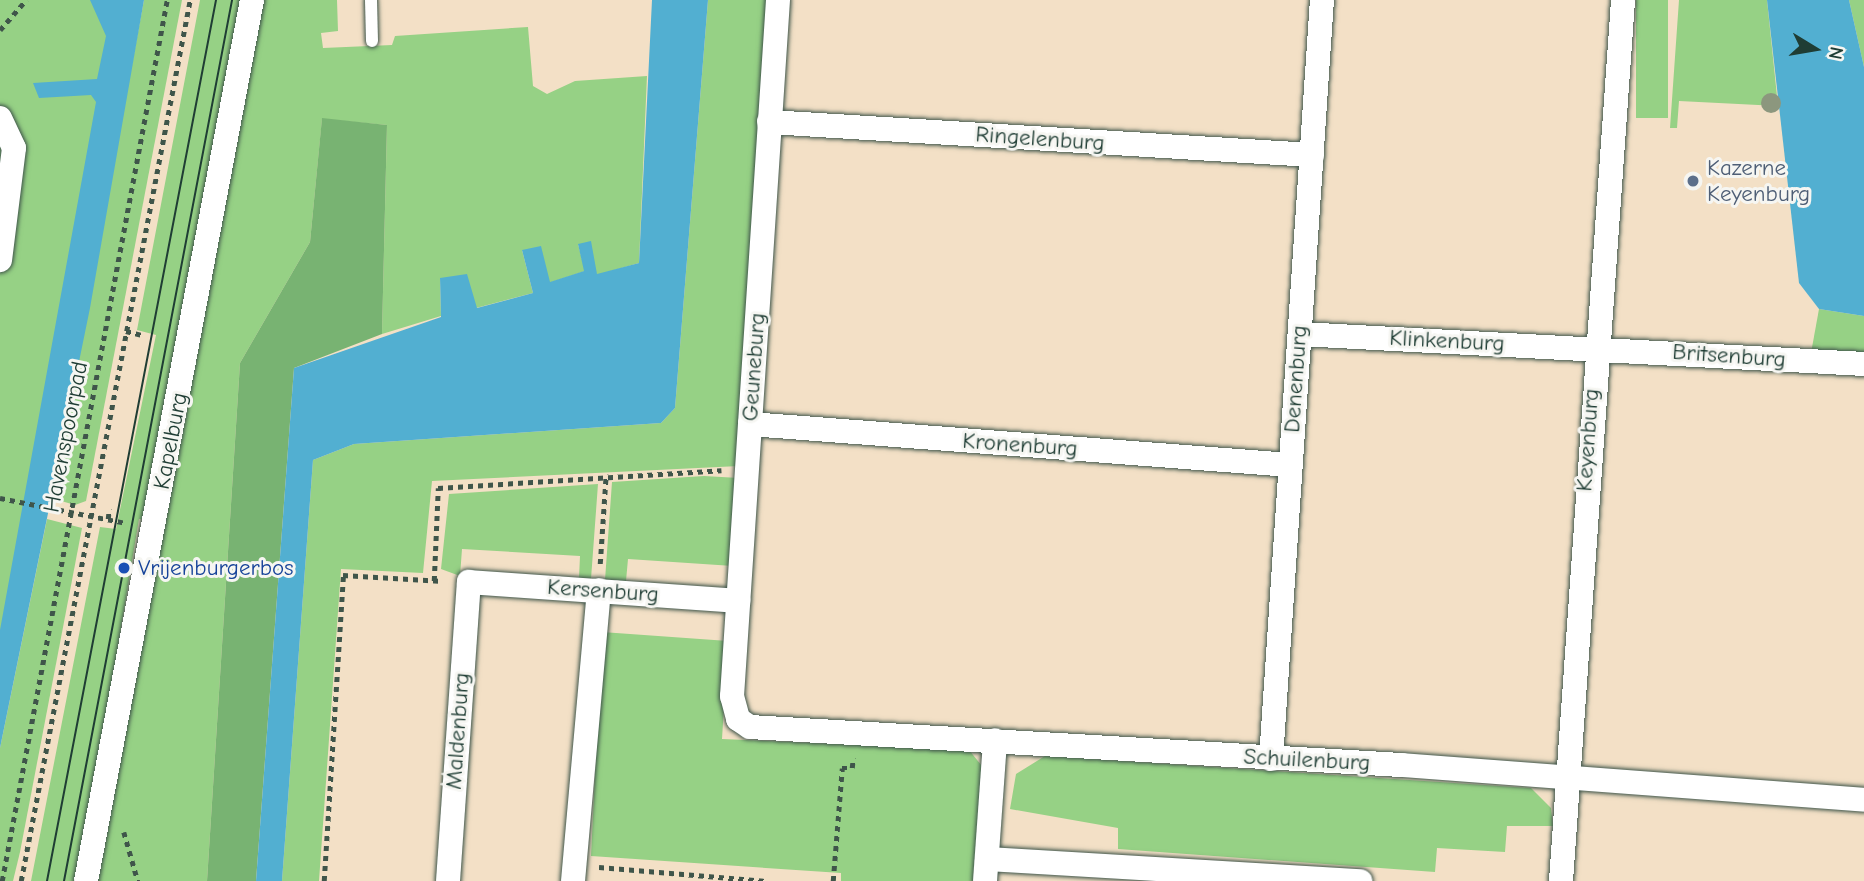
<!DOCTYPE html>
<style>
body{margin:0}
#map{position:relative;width:1864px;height:881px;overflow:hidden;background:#f3e0c6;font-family:"Comic Neue",sans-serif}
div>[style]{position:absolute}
.green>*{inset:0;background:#96d185;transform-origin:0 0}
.forest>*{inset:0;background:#78b372}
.water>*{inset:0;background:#52afd1}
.path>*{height:4.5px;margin-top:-2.25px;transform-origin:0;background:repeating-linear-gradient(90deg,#3f554a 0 5px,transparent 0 10px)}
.roads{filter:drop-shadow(0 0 2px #3f554a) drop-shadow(0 0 2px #3f554a)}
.lane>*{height:12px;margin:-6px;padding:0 6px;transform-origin:6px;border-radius:6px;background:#fff}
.street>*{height:24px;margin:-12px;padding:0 12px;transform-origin:12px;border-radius:12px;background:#fff}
.tram>*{height:2px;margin:-1px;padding:0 1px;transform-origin:1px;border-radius:1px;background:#1f3d34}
.trees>*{width:20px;height:20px;margin:-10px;border-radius:50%;background:#8c977e}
.dots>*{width:19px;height:19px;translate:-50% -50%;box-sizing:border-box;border:4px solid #f6f6f2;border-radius:50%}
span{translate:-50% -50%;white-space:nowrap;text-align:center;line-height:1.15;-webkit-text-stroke:6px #f6f6f2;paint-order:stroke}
.street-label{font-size:23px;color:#1f3d34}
.service-label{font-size:23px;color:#4e5e75}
.left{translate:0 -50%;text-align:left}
.transit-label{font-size:23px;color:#164399}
.north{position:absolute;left:1780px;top:14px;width:70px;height:70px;-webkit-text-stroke:5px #f6f6f2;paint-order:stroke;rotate:101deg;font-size:19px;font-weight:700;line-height:28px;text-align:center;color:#1f3d34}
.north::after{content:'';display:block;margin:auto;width:24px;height:32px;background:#1f3d34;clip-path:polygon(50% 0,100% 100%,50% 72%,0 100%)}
</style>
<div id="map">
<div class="green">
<i style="clip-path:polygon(0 0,126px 0,0 709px)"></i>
<i style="clip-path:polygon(144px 0,182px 0,86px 501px,75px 505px,51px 498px)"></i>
<i style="clip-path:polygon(200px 0,246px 0,148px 520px,139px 519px,79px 881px,31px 881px,100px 527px,116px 529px,156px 335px,137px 330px)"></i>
<i style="clip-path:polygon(258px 0,337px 0,338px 31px,321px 33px,323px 48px,392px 45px,395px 36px,528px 27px,533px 86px,547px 94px,575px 81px,647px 76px,639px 263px,597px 275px,578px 244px,585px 271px,549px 283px,522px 250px,533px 293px,476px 308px,440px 278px,441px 316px,382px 334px,387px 125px,322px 119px,310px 242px,240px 363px,207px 881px,91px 881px)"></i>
<i style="clip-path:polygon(708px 0,770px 0,739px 466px,432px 481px,423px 573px,341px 569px,319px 881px,282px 881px,313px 460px,354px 444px,661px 423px,675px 408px)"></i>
<i style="left:1636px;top:0;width:32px;height:118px"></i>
<i style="clip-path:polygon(1679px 0,1767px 0,1778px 106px,1679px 101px,1677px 128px,1670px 128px)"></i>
<i style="clip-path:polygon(1849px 0,1864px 0,1864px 67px)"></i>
<i style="clip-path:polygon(1819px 309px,1864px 316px,1864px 357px,1811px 353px)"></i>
<i style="clip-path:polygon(704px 476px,739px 478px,733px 566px,628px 559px,626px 581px,605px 580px,612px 482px)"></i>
<i style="clip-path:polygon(598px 484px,591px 579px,579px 578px,580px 556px,462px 549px,460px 576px,441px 569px,449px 494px)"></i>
<i style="clip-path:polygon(47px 519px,82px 528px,20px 852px,13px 881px,0 881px,0 748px)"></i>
<i style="clip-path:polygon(602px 632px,728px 641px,722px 739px,969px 750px,986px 771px,980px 881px,841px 881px,841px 873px,591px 856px)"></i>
<i style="clip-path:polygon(1045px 756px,1531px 788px,1551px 808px,1553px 826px,1507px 826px,1505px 852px,1437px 848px,1435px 872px,1118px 849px,1118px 828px,1010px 809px,1016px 774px)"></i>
</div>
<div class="forest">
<i style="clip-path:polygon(322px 118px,387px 125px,382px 334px,294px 368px,256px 881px,207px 881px,240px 363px,310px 242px)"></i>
</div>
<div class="water">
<i style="clip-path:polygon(90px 0,144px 0,90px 308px,0 748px,0 630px,96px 102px,91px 95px,39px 98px,33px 83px,97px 79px,106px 36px)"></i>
<i style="clip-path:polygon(652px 0,708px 0,675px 408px,661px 423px,354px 444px,313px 460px,282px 881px,256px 881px,294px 368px,441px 317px,440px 278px,467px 274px,477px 308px,533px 293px,522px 250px,541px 246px,550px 282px,584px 271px,578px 244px,591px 241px,597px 274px,639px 263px)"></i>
<i style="clip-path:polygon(1767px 0,1849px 0,1864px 67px,1864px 316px,1819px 309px,1799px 283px)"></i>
</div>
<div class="path">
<i style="left:0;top:30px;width:40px;rotate:-49deg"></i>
<i style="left:126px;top:331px;width:16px;rotate:14deg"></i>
<i style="left:0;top:498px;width:128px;rotate:11.2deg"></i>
<i style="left:108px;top:519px;width:10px;rotate:-84deg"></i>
<i style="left:600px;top:564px;width:90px;rotate:-86.2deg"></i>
<i style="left:434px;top:581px;width:93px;rotate:-87.5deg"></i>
<i style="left:438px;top:488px;width:284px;rotate:-3.6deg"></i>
<i style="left:124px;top:832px;width:51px;rotate:74.1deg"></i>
<i style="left:599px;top:867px;width:168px;rotate:4.8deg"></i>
<i style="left:2px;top:881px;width:896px;rotate:-79.39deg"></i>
<i style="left:21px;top:881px;width:897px;rotate:-79.14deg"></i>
<i style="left:324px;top:881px;width:307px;rotate:-86.4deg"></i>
<i style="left:343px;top:575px;width:100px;rotate:3.4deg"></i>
<i style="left:833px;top:881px;width:113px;rotate:-85.4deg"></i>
<i style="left:842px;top:768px;width:10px"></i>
<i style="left:852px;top:768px;width:10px;rotate:-84deg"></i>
</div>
<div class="roads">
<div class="lane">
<i style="left:371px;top:0;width:41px;rotate:88.6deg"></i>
</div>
<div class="street">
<i style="left:778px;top:0;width:698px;rotate:93.78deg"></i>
<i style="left:732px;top:696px;width:24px;rotate:75deg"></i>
<i style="left:738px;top:719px;width:14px;rotate:34deg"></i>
<i style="left:750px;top:727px;width:653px;rotate:3.34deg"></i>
<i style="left:1402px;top:765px;width:463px;rotate:4.3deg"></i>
<i style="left:0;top:118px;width:33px;rotate:65deg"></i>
<i style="left:14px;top:148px;width:113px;rotate:97.1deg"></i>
<i style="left:769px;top:122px;width:544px;rotate:3.48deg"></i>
<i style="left:1300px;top:334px;width:565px;rotate:3.04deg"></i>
<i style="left:750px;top:424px;width:542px;rotate:4.34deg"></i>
<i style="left:1271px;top:759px;width:761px;rotate:-86.16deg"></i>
<i style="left:987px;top:859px;width:374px;rotate:3.4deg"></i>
<i style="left:86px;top:881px;width:897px;rotate:-79.33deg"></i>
<i style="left:448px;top:881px;width:300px;rotate:-86deg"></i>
<i style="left:469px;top:582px;width:270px;rotate:4deg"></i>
<i style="left:573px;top:881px;width:292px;rotate:-84.9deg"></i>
<i style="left:985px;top:881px;width:141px;rotate:-85.9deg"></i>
<i style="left:1561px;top:881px;width:883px;rotate:-85.97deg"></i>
</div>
</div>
<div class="tram">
<i style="left:47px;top:881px;width:897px;rotate:-79.14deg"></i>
<i style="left:64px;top:881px;width:897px;rotate:-79.2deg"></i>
</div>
<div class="trees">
<i style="left:1771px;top:103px"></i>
</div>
<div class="dots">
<i style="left:1693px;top:181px;background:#5c6f8a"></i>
<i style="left:124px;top:568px;background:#1a4fb4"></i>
</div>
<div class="street-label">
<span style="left:1040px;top:139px;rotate:4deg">Ringelenburg</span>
<span style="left:1447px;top:341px;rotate:3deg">Klinkenburg</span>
<span style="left:1729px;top:356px;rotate:4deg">Britsenburg</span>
<span style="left:754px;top:367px;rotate:-86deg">Geuneburg</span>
<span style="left:1296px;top:379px;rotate:-86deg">Denenburg</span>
<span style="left:66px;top:437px;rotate:-79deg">Havenspoorpad</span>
<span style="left:1588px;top:440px;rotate:-86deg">Keyenburg</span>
<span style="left:171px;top:441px;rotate:-79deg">Kapelburg</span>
<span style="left:1020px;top:445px;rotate:4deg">Kronenburg</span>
<span style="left:603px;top:591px;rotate:4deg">Kersenburg</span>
<span style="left:458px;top:731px;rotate:-86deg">Maldenburg</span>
<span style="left:1307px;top:760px;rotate:3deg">Schuilenburg</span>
</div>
<div class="service-label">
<span class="left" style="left:1707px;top:181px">Kazerne<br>Keyenburg</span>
</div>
<div class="transit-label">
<span class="left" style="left:138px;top:568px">Vrijenburgerbos</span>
</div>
<div class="north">N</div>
</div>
